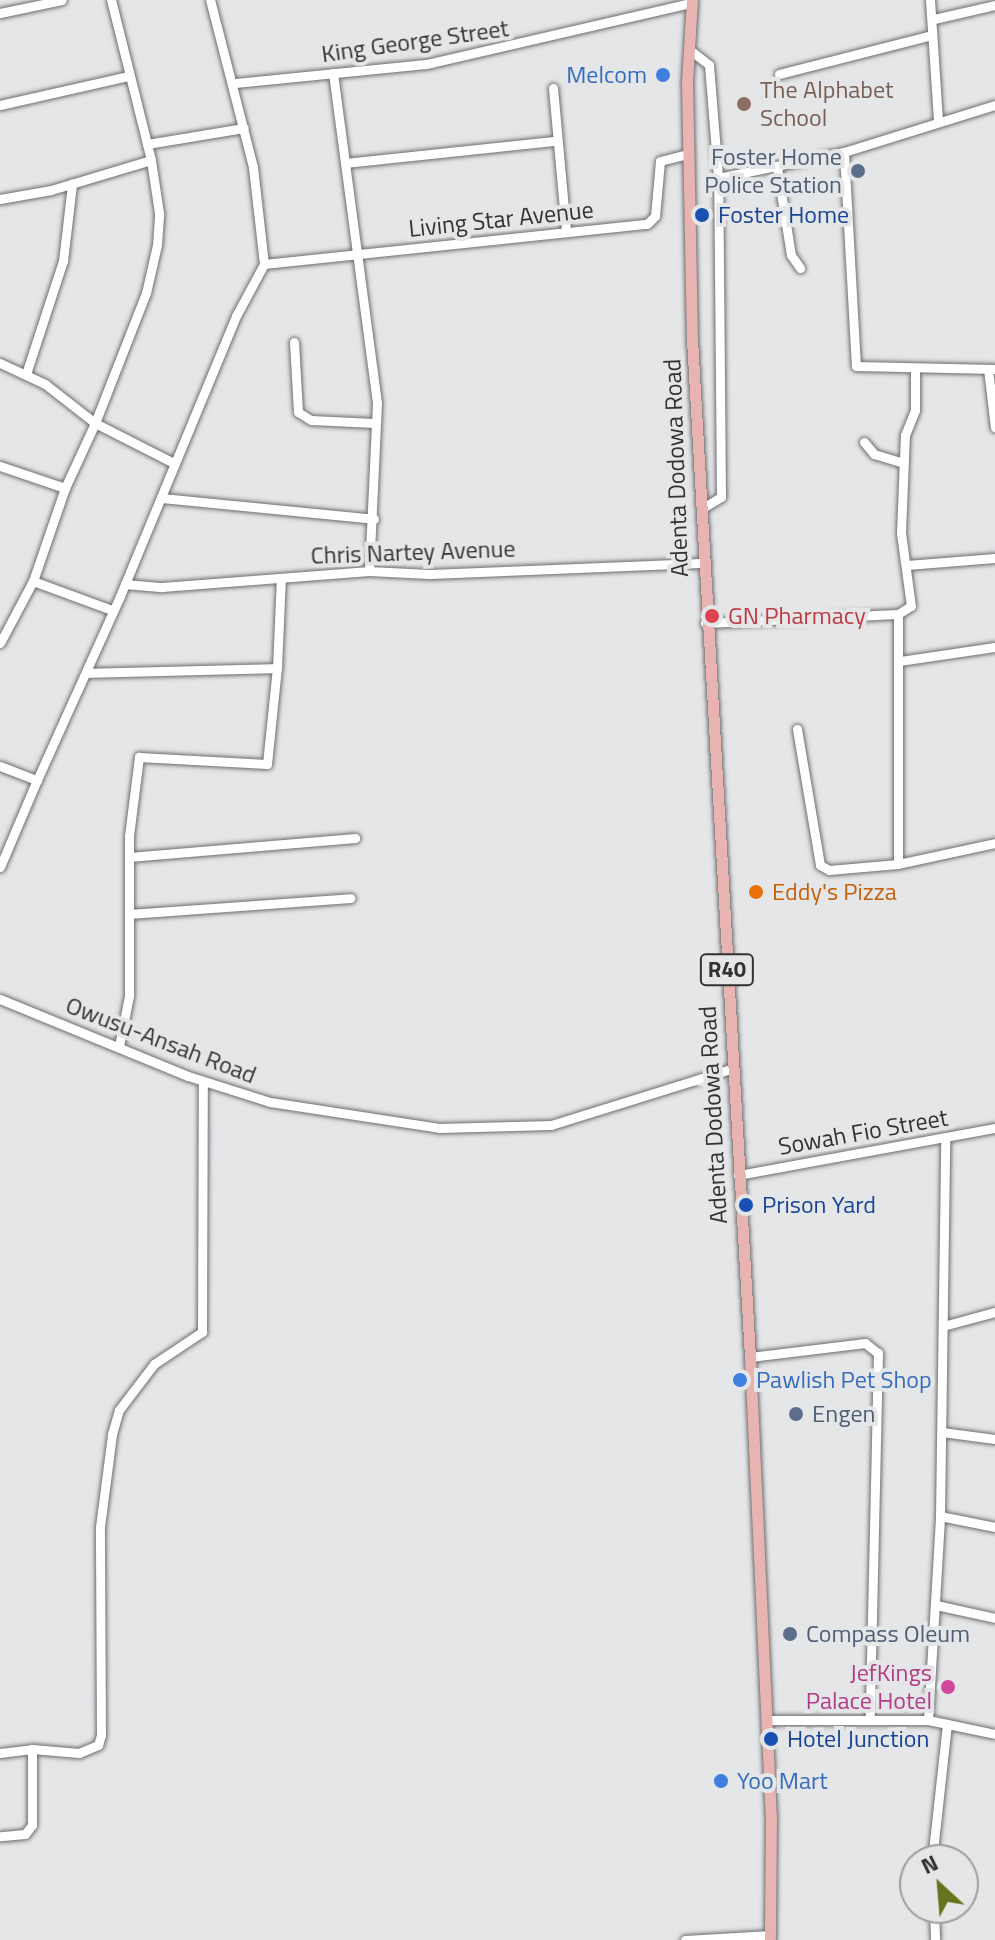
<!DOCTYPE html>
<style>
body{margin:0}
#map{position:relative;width:995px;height:1940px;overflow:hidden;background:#e5e6e8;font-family:"Titillium Web",sans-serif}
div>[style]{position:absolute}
.roads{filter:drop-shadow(0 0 2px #6d6e6f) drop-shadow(0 0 2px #6d6e6f)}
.minor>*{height:9px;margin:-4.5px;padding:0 4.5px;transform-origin:4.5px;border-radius:4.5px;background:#fff}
.major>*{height:11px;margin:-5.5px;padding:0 5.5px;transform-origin:5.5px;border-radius:5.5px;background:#e7b4b2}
.dots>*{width:22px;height:22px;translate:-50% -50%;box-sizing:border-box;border:4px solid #e5e6e8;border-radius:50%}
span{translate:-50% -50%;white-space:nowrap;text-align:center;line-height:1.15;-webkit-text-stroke:8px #e5e6e8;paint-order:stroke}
.shield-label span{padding:2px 6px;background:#e5e6e8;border:2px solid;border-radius:6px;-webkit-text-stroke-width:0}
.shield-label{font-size:22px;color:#323233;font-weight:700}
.street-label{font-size:24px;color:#323233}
.shop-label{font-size:24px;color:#366cbe}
.right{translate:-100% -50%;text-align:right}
.left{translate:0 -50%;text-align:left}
.education-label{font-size:24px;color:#785e54}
.service-label{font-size:24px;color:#4e5e75}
.transit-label{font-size:24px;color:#164399}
.health-label{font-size:24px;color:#be3a42}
.food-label{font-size:24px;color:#c56008}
.hotel-label{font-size:24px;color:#b23c85}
.north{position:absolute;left:899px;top:1844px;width:80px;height:80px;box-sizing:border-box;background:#e5e6e8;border:2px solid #9d9ea0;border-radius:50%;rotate:334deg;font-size:22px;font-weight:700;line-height:32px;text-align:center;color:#323233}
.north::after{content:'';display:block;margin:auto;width:28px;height:36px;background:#667420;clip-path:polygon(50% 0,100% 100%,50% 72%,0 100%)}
</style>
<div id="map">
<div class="roads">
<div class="minor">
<i style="left:930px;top:0;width:121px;rotate:86.2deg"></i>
<i style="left:0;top:13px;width:63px;rotate:-11.8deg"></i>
<i style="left:934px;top:19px;width:63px;rotate:-12.9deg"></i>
<i style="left:690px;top:50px;width:24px;rotate:38deg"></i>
<i style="left:709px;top:65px;width:113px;rotate:85.4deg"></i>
<i style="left:333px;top:73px;width:333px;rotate:82.4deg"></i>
<i style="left:377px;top:403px;width:168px;rotate:92.7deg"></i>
<i style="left:779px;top:74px;width:158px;rotate:-14.3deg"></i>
<i style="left:235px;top:83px;width:192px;rotate:-5.7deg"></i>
<i style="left:426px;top:64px;width:272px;rotate:-13deg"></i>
<i style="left:553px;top:88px;width:143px;rotate:84.8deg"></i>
<i style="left:0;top:105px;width:132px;rotate:-12.7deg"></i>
<i style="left:147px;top:144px;width:98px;rotate:-9.4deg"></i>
<i style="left:844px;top:152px;width:214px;rotate:86.8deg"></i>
<i style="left:856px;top:366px;width:139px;rotate:1.2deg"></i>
<i style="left:345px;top:163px;width:212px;rotate:-6deg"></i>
<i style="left:777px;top:167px;width:89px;rotate:81deg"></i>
<i style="left:791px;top:255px;width:16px;rotate:55deg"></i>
<i style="left:0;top:199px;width:52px;rotate:-10deg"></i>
<i style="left:51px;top:190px;width:104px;rotate:-16.7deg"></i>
<i style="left:264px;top:264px;width:385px;rotate:-6deg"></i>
<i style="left:647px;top:224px;width:11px;rotate:-45deg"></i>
<i style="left:655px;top:216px;width:55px;rotate:-84.8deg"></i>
<i style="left:660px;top:161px;width:29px;rotate:-14deg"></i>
<i style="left:294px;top:342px;width:70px;rotate:86.7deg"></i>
<i style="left:298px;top:412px;width:15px;rotate:32deg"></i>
<i style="left:311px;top:420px;width:63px;rotate:2.7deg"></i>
<i style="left:0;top:363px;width:50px;rotate:25deg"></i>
<i style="left:45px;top:384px;width:63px;rotate:38deg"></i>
<i style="left:95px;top:423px;width:86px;rotate:26.9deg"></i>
<i style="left:988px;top:369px;width:59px;rotate:83.2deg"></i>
<i style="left:26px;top:374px;width:119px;rotate:-71.9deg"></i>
<i style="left:63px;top:261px;width:78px;rotate:-83.3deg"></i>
<i style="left:864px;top:442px;width:16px;rotate:50deg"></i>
<i style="left:874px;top:454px;width:31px;rotate:17deg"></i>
<i style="left:0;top:466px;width:69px;rotate:18.7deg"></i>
<i style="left:161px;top:498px;width:214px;rotate:5.6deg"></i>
<i style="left:701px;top:509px;width:23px;rotate:-31deg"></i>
<i style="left:721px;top:497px;width:319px;rotate:-90.5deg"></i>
<i style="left:718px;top:178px;width:129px;rotate:-11.7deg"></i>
<i style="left:844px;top:152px;width:158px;rotate:-17.3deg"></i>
<i style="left:907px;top:565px;width:88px;rotate:-4.5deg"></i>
<i style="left:33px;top:581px;width:84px;rotate:20.2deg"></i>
<i style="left:125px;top:584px;width:37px;rotate:5deg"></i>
<i style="left:162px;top:587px;width:208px;rotate:-4.4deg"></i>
<i style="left:369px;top:571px;width:60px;rotate:2.9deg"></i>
<i style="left:429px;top:574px;width:273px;rotate:-2.3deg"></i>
<i style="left:898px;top:614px;width:15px;rotate:-32deg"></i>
<i style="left:911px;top:606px;width:74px;rotate:-97.8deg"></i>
<i style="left:901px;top:533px;width:98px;rotate:-87.7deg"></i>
<i style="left:905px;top:435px;width:27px;rotate:-68deg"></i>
<i style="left:915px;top:410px;width:40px;rotate:-90deg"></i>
<i style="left:705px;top:623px;width:193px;rotate:-2.7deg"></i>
<i style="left:898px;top:614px;width:250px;rotate:90deg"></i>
<i style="left:0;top:643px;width:70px;rotate:-62deg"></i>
<i style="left:33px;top:581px;width:98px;rotate:-71deg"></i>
<i style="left:65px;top:488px;width:72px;rotate:-65.2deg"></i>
<i style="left:95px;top:423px;width:140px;rotate:-68.6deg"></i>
<i style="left:146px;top:293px;width:49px;rotate:-77.1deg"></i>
<i style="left:157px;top:245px;width:32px;rotate:-86deg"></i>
<i style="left:159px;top:213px;width:54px;rotate:-98.6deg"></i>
<i style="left:151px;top:160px;width:165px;rotate:-104deg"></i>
<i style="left:900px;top:661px;width:96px;rotate:-8.4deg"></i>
<i style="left:86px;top:673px;width:191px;rotate:-1.5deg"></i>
<i style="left:277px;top:668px;width:90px;rotate:-87.5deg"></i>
<i style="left:797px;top:729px;width:138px;rotate:80.4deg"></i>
<i style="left:820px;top:865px;width:10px;rotate:29deg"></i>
<i style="left:829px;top:870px;width:69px;rotate:-5deg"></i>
<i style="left:898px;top:864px;width:99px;rotate:-12.2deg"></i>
<i style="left:0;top:766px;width:40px;rotate:21deg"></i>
<i style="left:37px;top:780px;width:202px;rotate:-65.7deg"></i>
<i style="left:120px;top:596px;width:303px;rotate:-67.5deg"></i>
<i style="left:236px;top:316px;width:59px;rotate:-61.7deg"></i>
<i style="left:264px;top:264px;width:98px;rotate:-96.5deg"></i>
<i style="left:253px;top:167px;width:172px;rotate:-104.4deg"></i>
<i style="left:129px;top:857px;width:227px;rotate:-4.8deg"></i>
<i style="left:0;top:867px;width:95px;rotate:-67deg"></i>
<i style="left:129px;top:914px;width:222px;rotate:-4.1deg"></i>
<i style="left:0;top:999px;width:203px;rotate:22.3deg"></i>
<i style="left:188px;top:1076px;width:86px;rotate:17.6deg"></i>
<i style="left:270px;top:1102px;width:171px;rotate:8.7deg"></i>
<i style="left:439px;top:1128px;width:112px;rotate:-1.5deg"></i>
<i style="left:551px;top:1125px;width:189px;rotate:-17.3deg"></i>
<i style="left:119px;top:1046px;width:51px;rotate:-78.7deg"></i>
<i style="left:129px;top:996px;width:160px;rotate:-90deg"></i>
<i style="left:129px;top:836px;width:80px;rotate:-82.8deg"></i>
<i style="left:139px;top:757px;width:128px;rotate:3.1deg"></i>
<i style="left:267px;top:764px;width:97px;rotate:-84.1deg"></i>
<i style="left:738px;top:1175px;width:261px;rotate:-10.4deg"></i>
<i style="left:943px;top:1326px;width:54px;rotate:-15.1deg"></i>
<i style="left:750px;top:1357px;width:116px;rotate:-6.9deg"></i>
<i style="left:865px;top:1343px;width:16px;rotate:38deg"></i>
<i style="left:878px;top:1353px;width:366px;rotate:91.3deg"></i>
<i style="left:942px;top:1432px;width:53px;rotate:7.5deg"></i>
<i style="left:940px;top:1516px;width:56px;rotate:11.3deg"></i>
<i style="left:936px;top:1605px;width:60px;rotate:12.4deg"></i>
<i style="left:766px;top:1720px;width:162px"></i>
<i style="left:928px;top:1720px;width:68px;rotate:11.8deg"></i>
<i style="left:928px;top:1720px;width:204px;rotate:-86.6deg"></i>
<i style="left:940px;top:1516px;width:378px;rotate:-89.2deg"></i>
<i style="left:32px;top:1749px;width:47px;rotate:4.9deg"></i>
<i style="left:79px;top:1753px;width:21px;rotate:-23deg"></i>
<i style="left:98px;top:1745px;width:10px;rotate:-73deg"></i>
<i style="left:101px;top:1735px;width:208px;rotate:-90.3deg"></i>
<i style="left:100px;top:1527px;width:94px;rotate:-82.6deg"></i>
<i style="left:112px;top:1434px;width:25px;rotate:-74deg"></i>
<i style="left:119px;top:1410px;width:58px;rotate:-52.7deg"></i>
<i style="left:154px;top:1364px;width:58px;rotate:-33.7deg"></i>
<i style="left:202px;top:1332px;width:251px;rotate:-89.8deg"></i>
<i style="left:0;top:1753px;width:32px;rotate:-7deg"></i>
<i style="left:32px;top:1749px;width:76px;rotate:90deg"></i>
<i style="left:32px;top:1825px;width:11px;rotate:128deg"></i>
<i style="left:25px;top:1834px;width:25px;rotate:175deg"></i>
<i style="left:932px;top:1860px;width:137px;rotate:-83.7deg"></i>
<i style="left:934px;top:1908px;width:32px;rotate:88deg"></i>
<i style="left:685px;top:1940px;width:85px;rotate:-3.4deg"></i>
</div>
<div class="major">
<i style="left:692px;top:0;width:81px;rotate:93.5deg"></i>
<i style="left:687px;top:81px;width:258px;rotate:88.9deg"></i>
<i style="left:692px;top:339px;width:1020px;rotate:86.74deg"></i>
<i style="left:750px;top:1357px;width:459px;rotate:87.4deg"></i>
<i style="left:771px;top:1816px;width:124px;rotate:90.5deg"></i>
</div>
</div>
<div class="dots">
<i style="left:663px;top:75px;background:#3f7fe0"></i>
<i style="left:744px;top:104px;background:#8d6e63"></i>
<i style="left:858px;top:171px;background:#5c6f8a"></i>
<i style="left:702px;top:215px;background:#1a4fb4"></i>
<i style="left:712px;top:616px;background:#e0444e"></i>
<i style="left:756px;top:892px;background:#e8710a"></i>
<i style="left:746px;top:1205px;background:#1a4fb4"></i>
<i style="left:740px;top:1380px;background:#3f7fe0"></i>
<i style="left:796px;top:1414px;background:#5c6f8a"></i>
<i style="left:790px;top:1634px;background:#5c6f8a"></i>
<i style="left:948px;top:1687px;background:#d1479c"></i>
<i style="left:771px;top:1739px;background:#1a4fb4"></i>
<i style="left:721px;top:1781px;background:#3f7fe0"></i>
</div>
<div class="shield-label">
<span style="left:727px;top:970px">R40</span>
</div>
<div class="street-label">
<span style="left:415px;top:41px;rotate:-8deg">King George Street</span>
<span style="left:501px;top:219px;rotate:-6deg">Living Star Avenue</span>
<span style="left:676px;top:468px;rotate:-92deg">Adenta Dodowa Road</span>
<span style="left:413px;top:552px;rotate:-2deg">Chris Nartey Avenue</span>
<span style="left:161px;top:1040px;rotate:21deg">Owusu-Ansah Road</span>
<span style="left:713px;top:1115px;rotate:-93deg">Adenta Dodowa Road</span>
<span style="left:863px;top:1132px;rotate:-10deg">Sowah Fio Street</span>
</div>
<div class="shop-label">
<span class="right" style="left:647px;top:75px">Melcom</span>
<span class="left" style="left:756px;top:1380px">Pawlish Pet Shop</span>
<span class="left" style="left:737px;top:1781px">Yoo Mart</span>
</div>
<div class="education-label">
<span class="left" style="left:760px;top:104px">The Alphabet<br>School</span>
</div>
<div class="service-label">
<span class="right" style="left:842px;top:171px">Foster Home<br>Police Station</span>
<span class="left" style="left:812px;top:1414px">Engen</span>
<span class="left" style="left:806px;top:1634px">Compass Oleum</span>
</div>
<div class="transit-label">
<span class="left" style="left:718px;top:215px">Foster Home</span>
<span class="left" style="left:762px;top:1205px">Prison Yard</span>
<span class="left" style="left:787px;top:1739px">Hotel Junction</span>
</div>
<div class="health-label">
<span class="left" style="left:728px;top:616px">GN Pharmacy</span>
</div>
<div class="food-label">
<span class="left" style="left:772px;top:892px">Eddy's Pizza</span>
</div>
<div class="hotel-label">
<span class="right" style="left:932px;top:1687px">JefKings<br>Palace Hotel</span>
</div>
<div class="north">N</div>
</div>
